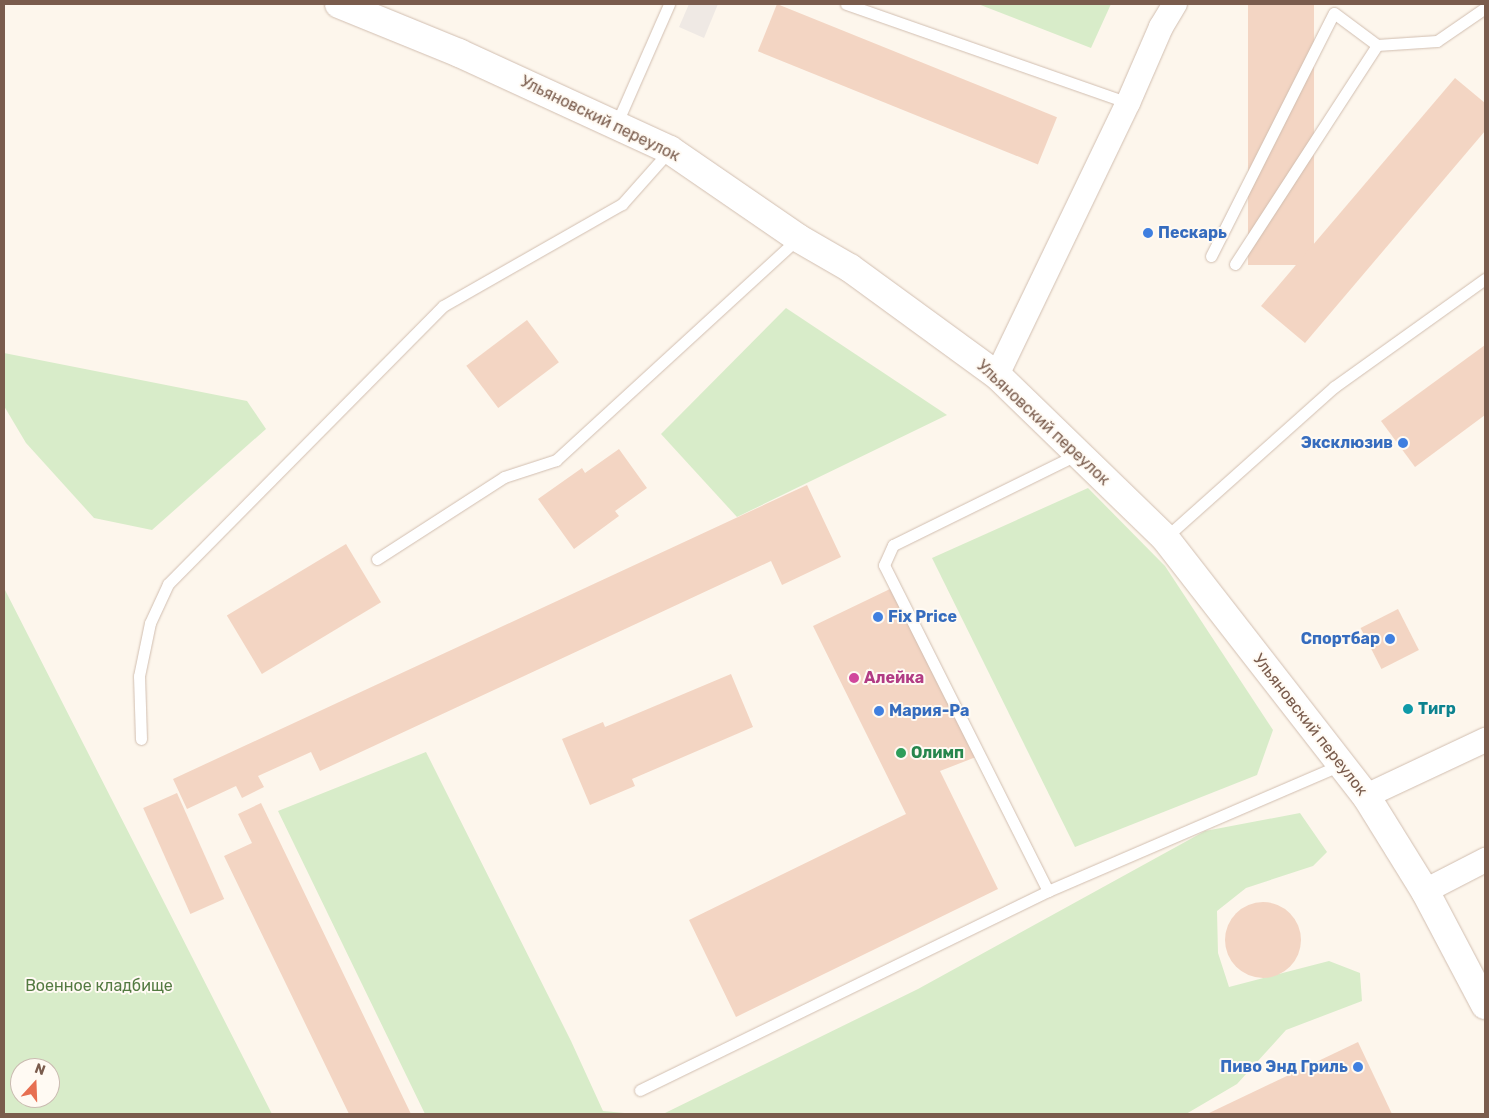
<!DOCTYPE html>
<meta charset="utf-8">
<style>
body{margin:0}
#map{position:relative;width:1489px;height:1118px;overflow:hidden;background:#fdf6ec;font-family:Rubik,sans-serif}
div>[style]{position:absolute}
.industrial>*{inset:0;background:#efe9e4}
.green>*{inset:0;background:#d8ecc9}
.building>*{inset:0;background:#f3d5c3;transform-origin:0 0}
.round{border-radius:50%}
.roads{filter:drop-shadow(0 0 1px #d1beb0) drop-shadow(0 0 1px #d1beb0)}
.lane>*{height:11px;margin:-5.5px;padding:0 5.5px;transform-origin:5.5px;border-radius:5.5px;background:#fff}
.street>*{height:24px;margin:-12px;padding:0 12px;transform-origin:12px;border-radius:12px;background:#fff}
.secondary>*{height:28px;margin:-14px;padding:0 14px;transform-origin:14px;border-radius:14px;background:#fff}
.dots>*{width:14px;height:14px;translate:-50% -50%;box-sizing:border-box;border:2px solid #fffaf3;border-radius:50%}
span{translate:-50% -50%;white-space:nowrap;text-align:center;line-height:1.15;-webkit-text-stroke:4px #fffaf3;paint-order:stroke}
.street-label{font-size:16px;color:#7a5c4d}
.shop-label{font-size:16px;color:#366cbe;font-weight:700}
.left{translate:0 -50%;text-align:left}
.right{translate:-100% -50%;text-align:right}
.hotel-label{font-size:16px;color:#b23c85;font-weight:700}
.culture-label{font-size:16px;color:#0d838f;font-weight:700}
.leisure-label{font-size:16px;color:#27864d;font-weight:700}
.park-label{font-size:16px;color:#537a41}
.frame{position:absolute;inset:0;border:5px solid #7a5c4d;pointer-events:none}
.north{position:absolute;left:10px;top:1058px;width:50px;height:50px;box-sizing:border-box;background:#fffaf3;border:1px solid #cabbb1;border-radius:50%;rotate:20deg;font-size:14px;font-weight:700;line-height:20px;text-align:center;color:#7a5c4d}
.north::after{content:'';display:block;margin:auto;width:18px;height:22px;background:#e76f51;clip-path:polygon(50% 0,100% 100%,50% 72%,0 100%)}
</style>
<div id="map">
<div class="industrial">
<i style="clip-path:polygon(689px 4px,718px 4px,704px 38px,679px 27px)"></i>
</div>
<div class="green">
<i style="clip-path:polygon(978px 4px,1111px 4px,1091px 48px)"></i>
<i style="clip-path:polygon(786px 308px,947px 415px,737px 517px,661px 434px)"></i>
<i style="clip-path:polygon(4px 353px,247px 401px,266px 429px,152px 530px,94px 518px,26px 443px,4px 406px)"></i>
<i style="clip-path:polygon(1088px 488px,1165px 566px,1273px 730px,1257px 775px,1075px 847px,932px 558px)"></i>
<i style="clip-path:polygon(evenodd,4px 588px,272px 1114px,4px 1114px,4px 588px,20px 1068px,50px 1068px,50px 1098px,20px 1098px,20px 1068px)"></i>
<i style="clip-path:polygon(426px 752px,571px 1041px,603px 1111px,635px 1114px,425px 1114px,278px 811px)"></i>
<i style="clip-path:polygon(1300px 813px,1327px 852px,1313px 866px,1246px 888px,1217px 911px,1218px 953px,1229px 987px,1329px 961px,1360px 973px,1362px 1001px,1286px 1030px,1237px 1084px,1186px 1114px,663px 1114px,918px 989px,1205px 831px)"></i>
</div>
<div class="building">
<i style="left:777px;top:4px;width:302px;height:51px;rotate:22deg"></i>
<i style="left:1248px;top:4px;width:66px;height:261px"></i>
<i style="clip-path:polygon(1455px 78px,1485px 103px,1485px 131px,1305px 343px,1261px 306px)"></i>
<i style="left:527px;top:320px;width:53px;height:76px;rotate:53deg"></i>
<i style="clip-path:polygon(1485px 345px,1485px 415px,1415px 467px,1381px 421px)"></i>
<i style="clip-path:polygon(619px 449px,647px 488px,615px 511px,619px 516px,574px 549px,538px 499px,582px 468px,585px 473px)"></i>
<i style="clip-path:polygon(807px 485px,841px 557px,782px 585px,771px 561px,320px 771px,311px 752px,258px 776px,264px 787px,242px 798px,236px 786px,187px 809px,173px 779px)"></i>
<i style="left:346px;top:544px;width:68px;height:139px;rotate:59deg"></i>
<i style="clip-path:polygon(890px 589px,976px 757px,940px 771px,998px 889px,736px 1017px,689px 920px,906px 814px,813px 626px)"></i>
<i style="left:1398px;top:609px;width:46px;height:42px;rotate:63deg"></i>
<i style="clip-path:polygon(731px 674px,753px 727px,632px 779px,635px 786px,590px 805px,562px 739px,603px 722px,605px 727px)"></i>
<i style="left:177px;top:793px;width:116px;height:37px;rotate:66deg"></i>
<i style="clip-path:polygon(261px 803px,411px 1114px,349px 1114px,224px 856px,252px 843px,238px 814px)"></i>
<i class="round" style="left:1225px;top:902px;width:76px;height:76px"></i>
<i style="clip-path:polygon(1358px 1042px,1392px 1114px,1207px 1114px)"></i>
</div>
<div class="roads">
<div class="lane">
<i style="left:846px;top:4px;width:299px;rotate:19.3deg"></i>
<i style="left:616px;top:125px;width:132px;rotate:-66.3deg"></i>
<i style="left:1211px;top:256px;width:272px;rotate:-63.2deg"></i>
<i style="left:1334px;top:13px;width:54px;rotate:36.7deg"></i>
<i style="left:1235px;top:264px;width:261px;rotate:-57deg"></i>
<i style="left:1377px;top:45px;width:60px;rotate:-3.8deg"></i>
<i style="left:1437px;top:41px;width:58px;rotate:-34.5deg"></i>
<i style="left:1078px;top:454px;width:206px;rotate:153.8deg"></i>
<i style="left:893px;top:545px;width:22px;rotate:114deg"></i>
<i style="left:884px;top:565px;width:365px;rotate:63.3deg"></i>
<i style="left:1048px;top:891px;width:319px;rotate:-23.3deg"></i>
<i style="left:1165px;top:538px;width:227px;rotate:-41.8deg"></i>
<i style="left:1334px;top:387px;width:186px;rotate:-35.6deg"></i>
<i style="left:377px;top:559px;width:151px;rotate:-32.8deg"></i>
<i style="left:504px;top:477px;width:55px;rotate:-18.1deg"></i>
<i style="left:556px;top:460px;width:328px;rotate:-42.5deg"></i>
<i style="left:141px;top:739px;width:63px;rotate:-91.8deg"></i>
<i style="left:139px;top:676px;width:54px;rotate:-78.3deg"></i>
<i style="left:150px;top:623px;width:43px;rotate:-65.2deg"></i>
<i style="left:168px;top:584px;width:391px;rotate:-45.3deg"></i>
<i style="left:443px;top:306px;width:206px;rotate:-29.7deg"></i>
<i style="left:622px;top:204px;width:72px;rotate:-48.4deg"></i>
<i style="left:640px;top:1090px;width:454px;rotate:-26deg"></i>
</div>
<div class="street">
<i style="left:997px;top:375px;width:302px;rotate:-64.3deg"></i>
<i style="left:1128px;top:103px;width:83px;rotate:-66.5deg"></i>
<i style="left:1161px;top:27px;width:27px;rotate:-59deg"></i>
<i style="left:1366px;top:796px;width:132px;rotate:-25.2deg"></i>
<i style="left:1425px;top:891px;width:68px;rotate:-27.3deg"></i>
</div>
<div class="secondary">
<i style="left:339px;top:4px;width:130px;rotate:22.2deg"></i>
<i style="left:459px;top:53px;width:232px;rotate:24.7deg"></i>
<i style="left:670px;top:150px;width:155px;rotate:34.5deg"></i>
<i style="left:798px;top:238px;width:60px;rotate:30deg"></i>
<i style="left:850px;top:268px;width:182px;rotate:36.1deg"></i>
<i style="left:997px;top:375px;width:234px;rotate:44.1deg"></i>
<i style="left:1165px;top:538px;width:327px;rotate:52.1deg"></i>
<i style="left:1366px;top:796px;width:112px;rotate:58.2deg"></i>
<i style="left:1425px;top:891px;width:129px;rotate:62.2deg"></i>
</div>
</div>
<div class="dots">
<i style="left:1148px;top:233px;background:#3f7fe0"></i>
<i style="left:1403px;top:443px;background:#3f7fe0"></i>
<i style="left:878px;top:617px;background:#3f7fe0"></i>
<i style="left:1390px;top:639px;background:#3f7fe0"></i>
<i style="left:854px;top:678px;background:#d1479c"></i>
<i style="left:1408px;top:709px;background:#0f9aa8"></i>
<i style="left:879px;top:711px;background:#3f7fe0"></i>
<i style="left:901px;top:753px;background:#2e9e5b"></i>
<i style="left:1358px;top:1067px;background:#3f7fe0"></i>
</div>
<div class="street-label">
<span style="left:600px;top:119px;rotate:26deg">Ульяновский переулок</span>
<span style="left:1043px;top:423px;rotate:43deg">Ульяновский переулок</span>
<span style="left:1310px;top:725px;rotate:52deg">Ульяновский переулок</span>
</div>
<div class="shop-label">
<span class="left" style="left:1158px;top:233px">Пескарь</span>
<span class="right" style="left:1393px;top:443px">Эксклюзив</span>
<span class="left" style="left:888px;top:617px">Fix Price</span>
<span class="right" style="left:1380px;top:639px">Спортбар</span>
<span class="left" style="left:889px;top:711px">Мария-Ра</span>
<span class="right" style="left:1348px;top:1067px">Пиво Энд Гриль</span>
</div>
<div class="hotel-label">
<span class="left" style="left:864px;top:678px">Алейка</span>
</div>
<div class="culture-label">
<span class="left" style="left:1418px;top:709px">Тигр</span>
</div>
<div class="leisure-label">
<span class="left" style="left:911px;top:753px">Олимп</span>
</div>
<div class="park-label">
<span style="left:99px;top:986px">Военное кладбище</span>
</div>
<div class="frame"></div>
<div class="north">N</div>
</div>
